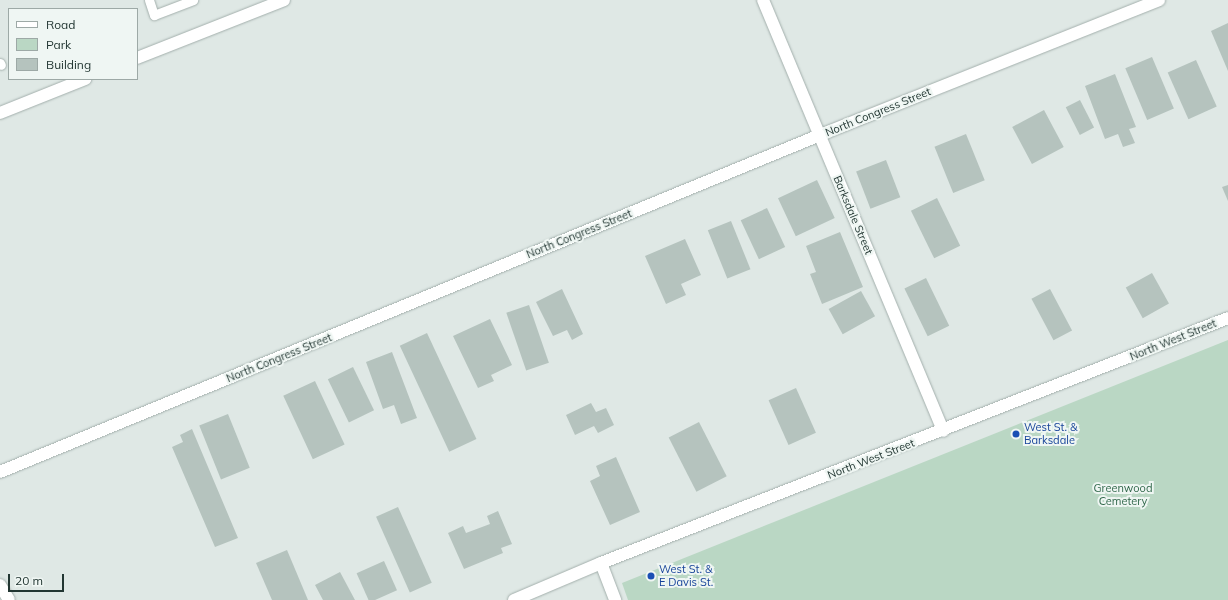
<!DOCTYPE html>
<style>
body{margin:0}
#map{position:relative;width:1228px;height:600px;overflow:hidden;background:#dfe8e5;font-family:Mulish,sans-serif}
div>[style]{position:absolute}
.green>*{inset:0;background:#bad7c4}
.building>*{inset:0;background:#b5c3be;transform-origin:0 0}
.roads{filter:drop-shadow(0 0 1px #a3afac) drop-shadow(0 0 1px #a3afac)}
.service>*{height:9px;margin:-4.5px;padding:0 4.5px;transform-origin:4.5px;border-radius:4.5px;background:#fff}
.minor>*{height:12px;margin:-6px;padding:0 6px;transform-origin:6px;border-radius:6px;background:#fff}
.tertiary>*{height:12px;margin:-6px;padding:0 6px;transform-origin:6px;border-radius:6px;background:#fff}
.dots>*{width:11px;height:11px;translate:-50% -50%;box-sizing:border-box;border:2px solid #eff6f3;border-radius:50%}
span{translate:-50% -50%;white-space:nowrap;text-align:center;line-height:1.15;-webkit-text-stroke:4px #eff6f3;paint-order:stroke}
.street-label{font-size:11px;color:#223632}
.transit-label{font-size:11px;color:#164399}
.left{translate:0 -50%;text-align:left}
.park-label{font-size:11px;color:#31684b}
.legend{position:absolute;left:8px;top:8px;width:130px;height:72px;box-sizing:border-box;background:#eff6f3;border:1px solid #9da9a6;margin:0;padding:5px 7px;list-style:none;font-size:12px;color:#223632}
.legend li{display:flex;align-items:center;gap:8px;height:20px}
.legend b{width:20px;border:1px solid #9da9a6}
.scale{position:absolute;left:8px;top:574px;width:56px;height:18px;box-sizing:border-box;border:2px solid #223632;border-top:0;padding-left:5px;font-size:12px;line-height:14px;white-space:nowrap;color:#223632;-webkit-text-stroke:3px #eff6f3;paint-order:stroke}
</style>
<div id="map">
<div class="green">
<i style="clip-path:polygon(1228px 340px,1228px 600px,628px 600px,622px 583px)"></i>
</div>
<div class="building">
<i style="clip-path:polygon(1228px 23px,1228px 71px,1211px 31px)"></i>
<i style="left:1152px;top:57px;width:56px;height:29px;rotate:67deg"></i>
<i style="left:1196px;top:60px;width:51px;height:31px;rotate:66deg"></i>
<i style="clip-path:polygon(1115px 74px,1136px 127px,1129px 129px,1135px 143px,1123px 147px,1118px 134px,1105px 139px,1085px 86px)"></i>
<i style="left:1080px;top:100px;width:31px;height:16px;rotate:63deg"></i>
<i style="left:1044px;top:110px;width:42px;height:36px;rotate:62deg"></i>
<i style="left:966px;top:134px;width:50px;height:34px;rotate:68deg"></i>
<i style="left:886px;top:160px;width:40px;height:32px;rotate:69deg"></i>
<i style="left:817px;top:180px;width:42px;height:43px;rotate:65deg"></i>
<i style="clip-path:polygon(1228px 185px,1228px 201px,1222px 187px)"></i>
<i style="left:937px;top:198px;width:53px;height:29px;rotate:64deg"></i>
<i style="left:767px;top:208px;width:43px;height:29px;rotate:65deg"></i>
<i style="left:731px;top:221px;width:52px;height:25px;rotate:68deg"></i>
<i style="clip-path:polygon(840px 232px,863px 287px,822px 304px,810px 274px,816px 272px,806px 246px)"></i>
<i style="clip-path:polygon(685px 239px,701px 275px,681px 284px,686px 295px,666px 304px,645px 256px)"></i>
<i style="left:1152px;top:273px;width:35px;height:30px;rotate:61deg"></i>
<i style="left:926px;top:278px;width:53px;height:24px;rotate:64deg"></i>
<i style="clip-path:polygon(562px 289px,583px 334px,572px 340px,567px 330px,553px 336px,536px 302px)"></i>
<i style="left:1050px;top:289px;width:47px;height:21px;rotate:62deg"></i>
<i style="left:861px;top:291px;width:29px;height:37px;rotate:61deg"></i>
<i style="left:529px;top:305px;width:61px;height:24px;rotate:71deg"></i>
<i style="clip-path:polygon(490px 319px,512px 365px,491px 375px,494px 381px,478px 388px,453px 336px)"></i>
<i style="left:427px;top:333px;width:117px;height:30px;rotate:65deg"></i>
<i style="clip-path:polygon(392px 352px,417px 418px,401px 424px,394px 405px,383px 409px,366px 362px)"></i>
<i style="left:353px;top:367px;width:48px;height:28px;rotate:64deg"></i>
<i style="left:315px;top:381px;width:70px;height:35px;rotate:65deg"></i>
<i style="left:796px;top:388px;width:49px;height:30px;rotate:66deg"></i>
<i style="clip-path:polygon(591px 403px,596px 412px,606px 408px,614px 425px,598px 433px,594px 426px,575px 435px,566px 415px)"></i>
<i style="left:228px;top:414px;width:58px;height:31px;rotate:68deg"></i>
<i style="left:699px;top:422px;width:61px;height:34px;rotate:63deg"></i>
<i style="clip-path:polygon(192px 429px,238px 538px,215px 547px,172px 447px,183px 442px,180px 435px)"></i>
<i style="clip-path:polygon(616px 457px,640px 512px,610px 525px,590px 481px,600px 476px,596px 466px)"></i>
<i style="left:398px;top:507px;width:83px;height:24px;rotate:66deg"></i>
<i style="clip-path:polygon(498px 511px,512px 544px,501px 548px,503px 553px,464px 569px,448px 533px,463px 526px,466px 533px,490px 524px,487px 516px)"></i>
<i style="clip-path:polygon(287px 550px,308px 600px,272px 600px,256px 563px)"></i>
<i style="left:384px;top:561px;width:32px;height:30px;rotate:66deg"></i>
<i style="clip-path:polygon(340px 572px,355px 600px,323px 600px,315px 585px)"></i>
</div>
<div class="roads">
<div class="service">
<i style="left:149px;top:0;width:16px;rotate:72deg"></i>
<i style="left:154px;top:15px;width:42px;rotate:-21deg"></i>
<i style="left:0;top:63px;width:2px;rotate:63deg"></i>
</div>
<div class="minor">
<i style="left:763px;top:0;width:467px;rotate:67.3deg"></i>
<i style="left:137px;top:58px;width:158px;rotate:-21.5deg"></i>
<i style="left:0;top:113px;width:92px;rotate:-21.8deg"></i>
<i style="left:0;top:472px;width:887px;rotate:-22.34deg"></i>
<i style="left:820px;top:135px;width:365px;rotate:-21.7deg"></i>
<i style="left:601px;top:563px;width:40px;rotate:69deg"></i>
</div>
<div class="tertiary">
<i style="left:0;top:585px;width:17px;rotate:59deg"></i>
<i style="left:514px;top:600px;width:95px;rotate:-23deg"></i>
<i style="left:601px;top:563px;width:673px;rotate:-21.34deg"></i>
</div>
</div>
<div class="dots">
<i style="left:1016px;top:434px;background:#1a4fb4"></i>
<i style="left:651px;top:576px;background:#1a4fb4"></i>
</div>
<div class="street-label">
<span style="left:878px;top:112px;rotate:-22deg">North Congress Street</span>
<span style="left:853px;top:215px;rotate:67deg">Barksdale Street</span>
<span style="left:579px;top:234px;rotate:-22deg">North Congress Street</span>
<span style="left:1173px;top:340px;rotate:-22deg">North West Street</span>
<span style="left:279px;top:358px;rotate:-22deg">North Congress Street</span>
<span style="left:871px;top:459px;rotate:-21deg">North West Street</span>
</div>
<div class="transit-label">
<span class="left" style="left:1024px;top:434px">West St. &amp;<br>Barksdale</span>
<span class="left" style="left:659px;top:576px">West St. &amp;<br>E Davis St.</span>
</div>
<div class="park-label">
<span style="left:1123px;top:495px">Greenwood<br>Cemetery</span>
</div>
<ul class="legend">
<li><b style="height:5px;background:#fff"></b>Road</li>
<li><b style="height:11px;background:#bad7c4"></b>Park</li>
<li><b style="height:11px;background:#b5c3be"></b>Building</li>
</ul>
<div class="scale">20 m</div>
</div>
